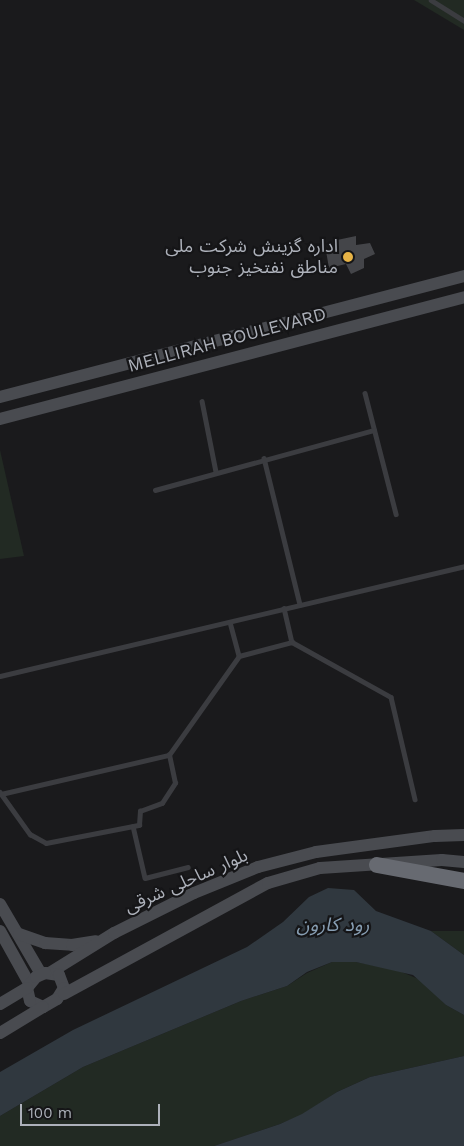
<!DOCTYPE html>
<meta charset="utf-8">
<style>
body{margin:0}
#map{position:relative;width:464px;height:1146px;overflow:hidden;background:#1a1a1c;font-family:"Work Sans","Noto Sans Arabic",sans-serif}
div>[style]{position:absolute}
.green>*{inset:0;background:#222a23}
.water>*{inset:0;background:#30383f}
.building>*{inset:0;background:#444549}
.lane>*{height:4.5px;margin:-2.25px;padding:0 2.25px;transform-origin:2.25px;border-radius:2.25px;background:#3b3c40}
.secondary>*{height:12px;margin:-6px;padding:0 6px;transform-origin:6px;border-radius:6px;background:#494b50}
.highway>*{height:16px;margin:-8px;padding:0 8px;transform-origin:8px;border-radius:8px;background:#676a71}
.dots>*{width:14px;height:14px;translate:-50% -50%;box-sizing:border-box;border:2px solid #151517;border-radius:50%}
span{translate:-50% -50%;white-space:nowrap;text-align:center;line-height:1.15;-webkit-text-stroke:4.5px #151517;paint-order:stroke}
.poi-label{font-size:18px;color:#adb1ba}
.right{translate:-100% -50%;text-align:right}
.street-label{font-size:18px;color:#adb1ba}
.water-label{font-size:19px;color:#879eb3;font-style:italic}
.scale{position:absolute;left:20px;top:1104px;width:140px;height:22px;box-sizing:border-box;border:2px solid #adb1ba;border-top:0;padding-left:6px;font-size:15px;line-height:18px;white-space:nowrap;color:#adb1ba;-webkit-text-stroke:4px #151517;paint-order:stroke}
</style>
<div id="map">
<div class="green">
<i style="clip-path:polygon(414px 0,464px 0,464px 30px)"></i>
<i style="clip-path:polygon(0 450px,24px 556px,0 559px)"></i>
<i style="clip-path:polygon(431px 931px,464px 931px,464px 955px)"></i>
<i style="clip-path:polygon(332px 962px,356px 962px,397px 970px,423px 981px,446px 1005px,464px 1015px,464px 1056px,370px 1077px,337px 1092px,302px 1115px,280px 1124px,214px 1146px,0 1146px,0 1116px,83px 1067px,241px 1001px,287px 986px,307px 973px)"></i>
</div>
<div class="water">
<i style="clip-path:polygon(328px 888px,354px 890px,376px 911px,431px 931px,464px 955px,464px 1015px,446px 1005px,413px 975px,356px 962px,332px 962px,307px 972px,287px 986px,241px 1001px,83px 1067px,0 1116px,0 1072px,73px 1030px,247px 947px,283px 922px,309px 897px)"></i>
<i style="clip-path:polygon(464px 1056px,464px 1146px,214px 1146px,280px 1124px,302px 1114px,337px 1092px,370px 1077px)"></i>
</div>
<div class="building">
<i style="clip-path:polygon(356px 236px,356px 245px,370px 243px,375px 254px,364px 259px,364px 268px,351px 274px,346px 264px,329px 268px,326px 251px,339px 249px,337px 240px)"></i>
</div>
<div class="lane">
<i style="left:431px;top:0;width:39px;rotate:32deg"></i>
<i style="left:365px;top:393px;width:125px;rotate:75.6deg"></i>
<i style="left:202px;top:401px;width:72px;rotate:78.8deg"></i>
<i style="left:264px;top:458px;width:151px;rotate:76.2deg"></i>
<i style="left:155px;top:490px;width:227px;rotate:-15.3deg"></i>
<i style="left:284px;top:608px;width:35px;rotate:77deg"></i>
<i style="left:230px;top:622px;width:35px;rotate:75deg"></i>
<i style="left:0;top:676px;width:477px;rotate:-13.3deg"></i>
<i style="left:0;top:792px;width:52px;rotate:54.5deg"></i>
<i style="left:30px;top:834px;width:18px;rotate:29deg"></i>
<i style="left:46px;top:843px;width:95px;rotate:-11deg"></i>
<i style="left:139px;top:825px;width:14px;rotate:-86deg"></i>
<i style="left:140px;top:811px;width:23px;rotate:-20deg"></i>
<i style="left:162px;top:803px;width:24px;rotate:-57deg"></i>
<i style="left:175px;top:783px;width:29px;rotate:-102deg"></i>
<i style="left:1px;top:794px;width:172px;rotate:-13.1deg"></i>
<i style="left:169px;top:755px;width:121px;rotate:-54.7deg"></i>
<i style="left:239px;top:656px;width:55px;rotate:-14.8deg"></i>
<i style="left:292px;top:642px;width:113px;rotate:29.1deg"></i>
<i style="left:391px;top:697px;width:105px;rotate:76.8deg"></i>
<i style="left:133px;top:826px;width:53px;rotate:77deg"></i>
<i style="left:145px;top:878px;width:44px;rotate:-14.3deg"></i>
</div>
<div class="secondary">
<i style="left:0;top:397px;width:480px;rotate:-14.6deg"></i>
<i style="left:0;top:419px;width:480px;rotate:-14.7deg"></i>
<i style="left:0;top:904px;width:81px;rotate:59.6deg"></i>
<i style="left:0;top:931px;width:60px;rotate:60.9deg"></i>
<i style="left:19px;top:934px;width:28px;rotate:19deg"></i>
<i style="left:45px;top:943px;width:27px;rotate:4deg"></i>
<i style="left:72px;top:945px;width:24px;rotate:-9deg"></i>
<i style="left:51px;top:972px;width:74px;rotate:-31.8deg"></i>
<i style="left:114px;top:933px;width:89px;rotate:-26.6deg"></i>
<i style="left:194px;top:893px;width:69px;rotate:-22.1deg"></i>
<i style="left:258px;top:867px;width:60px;rotate:-14.5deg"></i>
<i style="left:316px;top:852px;width:120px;rotate:-7.7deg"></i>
<i style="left:435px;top:836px;width:29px;rotate:-2deg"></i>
<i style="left:45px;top:973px;width:14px;rotate:8deg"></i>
<i style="left:59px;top:975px;width:14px;rotate:69deg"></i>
<i style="left:64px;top:988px;width:13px;rotate:122deg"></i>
<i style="left:57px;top:999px;width:16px;rotate:150deg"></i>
<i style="left:43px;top:1007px;width:14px;rotate:-155deg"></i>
<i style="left:30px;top:1001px;width:13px;rotate:-103deg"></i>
<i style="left:27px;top:988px;width:14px;rotate:-51deg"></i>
<i style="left:36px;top:977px;width:10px;rotate:-24deg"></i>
<i style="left:64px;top:994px;width:232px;rotate:-28.6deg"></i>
<i style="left:268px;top:883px;width:54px;rotate:-16.1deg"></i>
<i style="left:320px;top:868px;width:122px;rotate:-3.8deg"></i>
<i style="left:442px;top:860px;width:22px;rotate:5deg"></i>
<i style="left:0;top:1004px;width:31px;rotate:-31deg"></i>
<i style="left:0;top:1033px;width:50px;rotate:-31.2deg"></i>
</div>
<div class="highway">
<i style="left:377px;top:865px;width:88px;rotate:10.4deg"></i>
</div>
<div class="dots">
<i style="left:348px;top:257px;background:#e7b346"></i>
</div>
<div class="poi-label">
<span class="right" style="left:338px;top:257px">اداره گزینش شرکت ملی<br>مناطق نفتخیز جنوب</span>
</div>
<div class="street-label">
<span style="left:227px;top:340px;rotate:-15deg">MELLIRAH BOULEVARD</span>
<span style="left:186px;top:881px;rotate:-24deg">بلوار ساحلی شرقی</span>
</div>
<div class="water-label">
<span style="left:333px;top:925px">رود کارون</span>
</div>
<div class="scale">100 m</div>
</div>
